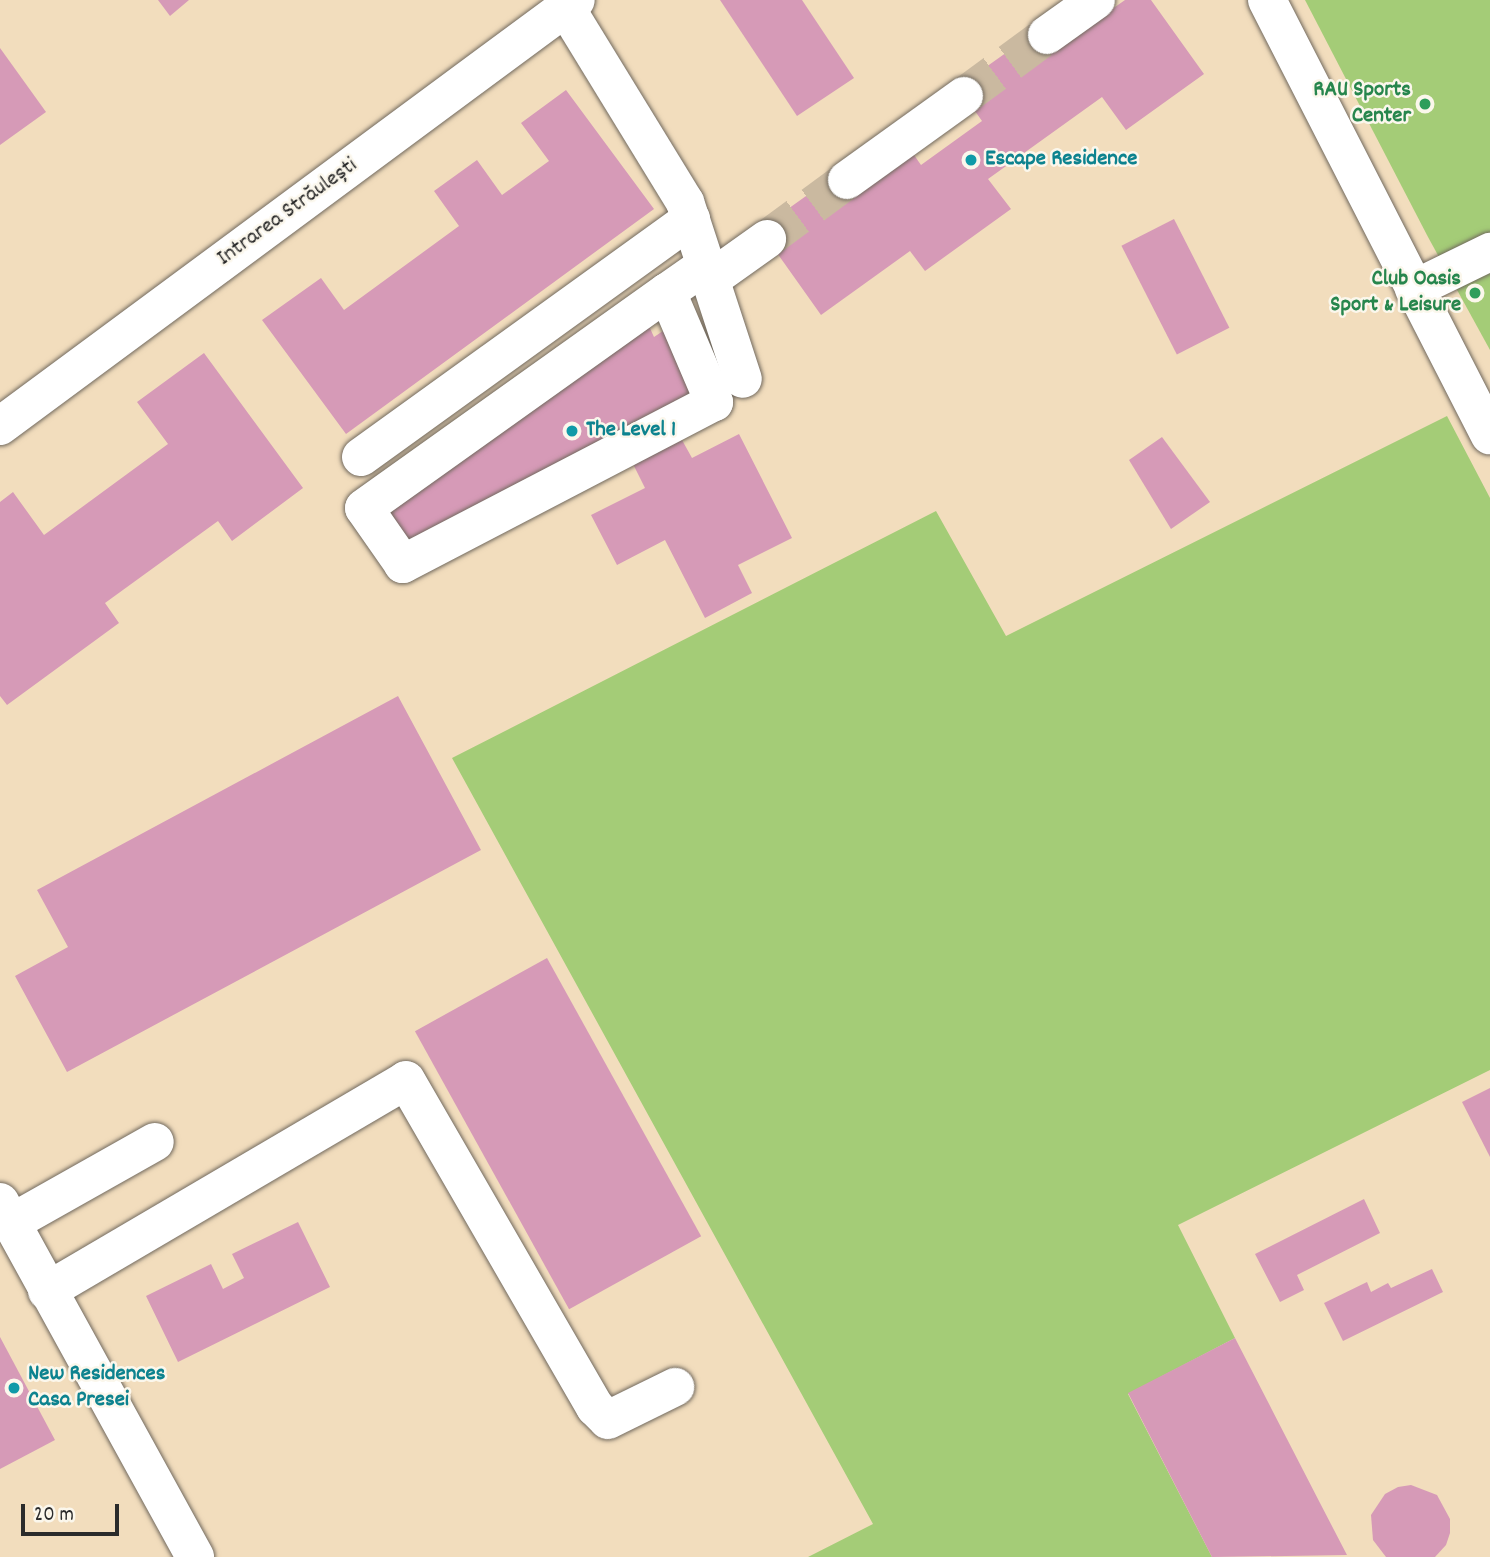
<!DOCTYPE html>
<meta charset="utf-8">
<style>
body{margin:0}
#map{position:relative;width:1490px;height:1557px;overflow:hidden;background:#f2ddbd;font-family:Dekko,sans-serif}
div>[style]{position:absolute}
.green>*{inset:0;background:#a4cc77}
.building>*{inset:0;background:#d69ab7;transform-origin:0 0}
.minor-tunnel>*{height:38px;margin-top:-19px;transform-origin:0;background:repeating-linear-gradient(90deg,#cab9a0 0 38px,transparent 0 57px)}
.roads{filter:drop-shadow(0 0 2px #71695e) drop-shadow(0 0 2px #71695e)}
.minor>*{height:38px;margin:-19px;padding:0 19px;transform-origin:19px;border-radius:19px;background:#fff}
.dots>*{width:19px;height:19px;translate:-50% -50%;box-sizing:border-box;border:4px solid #fbf7ec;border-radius:50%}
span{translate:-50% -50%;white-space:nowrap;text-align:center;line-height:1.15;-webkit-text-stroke:5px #fbf7ec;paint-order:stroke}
.leisure-label{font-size:23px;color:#27864d;font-weight:700}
.right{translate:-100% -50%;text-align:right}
.culture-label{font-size:23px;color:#0d838f;font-weight:700}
.left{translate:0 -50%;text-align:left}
.street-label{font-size:23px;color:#2b2b2b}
.scale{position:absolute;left:21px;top:1504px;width:98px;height:32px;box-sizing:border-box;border:4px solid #2b2b2b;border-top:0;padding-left:9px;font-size:21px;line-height:24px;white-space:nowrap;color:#2b2b2b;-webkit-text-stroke:5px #fbf7ec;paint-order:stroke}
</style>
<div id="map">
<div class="green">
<i style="clip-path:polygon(1305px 0,1490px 0,1490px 350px,1428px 237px)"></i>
<i style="clip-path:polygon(1447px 416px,1490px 498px,1490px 1070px,1178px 1225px,1235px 1338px,1128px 1394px,1212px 1557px,808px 1557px,873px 1524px,452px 758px,936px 511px,1006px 636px)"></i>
</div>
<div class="building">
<i style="clip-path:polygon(158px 0,189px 0,170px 16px)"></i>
<i style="clip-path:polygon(720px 0,802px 0,854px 78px,797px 116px)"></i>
<i style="clip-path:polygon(1125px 0,1151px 0,1204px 74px,1126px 130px,1102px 97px,988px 179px,1011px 209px,925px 271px,910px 251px,821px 315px,760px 229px,841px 171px,914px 155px,921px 165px,982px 121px,958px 87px,1042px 27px,1057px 48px)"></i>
<i style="clip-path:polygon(0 48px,46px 112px,0 145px)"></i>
<i style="clip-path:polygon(566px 90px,654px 209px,346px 434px,262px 320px,321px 278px,344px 310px,459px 226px,434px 191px,477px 160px,502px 195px,549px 161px,521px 123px)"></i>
<i style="left:1174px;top:219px;width:122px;height:59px;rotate:63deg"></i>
<i style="clip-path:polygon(648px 324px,654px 337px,669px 327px,701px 401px,407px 545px,383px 515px)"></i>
<i style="clip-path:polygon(204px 353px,303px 488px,232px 541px,218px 521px,105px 603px,119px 623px,7px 705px,0 696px,0 502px,13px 492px,44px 535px,168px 444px,137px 402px)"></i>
<i style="clip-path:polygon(739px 434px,792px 538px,738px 565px,752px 593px,705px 618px,665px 540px,617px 565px,591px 515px,645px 488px,633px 464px,682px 440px,692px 458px)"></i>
<i style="clip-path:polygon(1162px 437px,1210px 502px,1171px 529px,1129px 460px)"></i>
<i style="clip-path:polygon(398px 696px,481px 850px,67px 1072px,15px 976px,68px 947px,37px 890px)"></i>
<i style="left:547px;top:958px;width:318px;height:151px;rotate:61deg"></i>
<i style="clip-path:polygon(1490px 1088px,1490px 1157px,1462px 1102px)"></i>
<i style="clip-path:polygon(1364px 1199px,1380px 1233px,1297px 1275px,1304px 1290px,1280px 1302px,1255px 1254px)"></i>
<i style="clip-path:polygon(298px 1222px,330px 1287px,178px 1362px,146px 1296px,211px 1264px,223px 1289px,244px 1278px,232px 1254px)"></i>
<i style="clip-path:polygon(1432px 1269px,1443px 1292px,1343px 1341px,1324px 1303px,1367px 1282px,1371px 1292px,1388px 1283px,1391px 1288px)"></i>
<i style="clip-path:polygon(0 1337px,55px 1440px,0 1469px)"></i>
<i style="clip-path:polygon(1235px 1338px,1320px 1503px,1347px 1555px,1212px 1557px,1128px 1393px)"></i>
<i style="clip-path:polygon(1411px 1485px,1437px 1495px,1450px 1519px,1450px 1533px,1446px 1545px,1435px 1557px,1386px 1557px,1373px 1540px,1371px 1515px,1385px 1494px,1398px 1487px)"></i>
</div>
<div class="minor-tunnel">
<i style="left:964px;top:96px;width:103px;rotate:-36.3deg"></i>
<i style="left:767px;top:239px;width:99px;rotate:-36.4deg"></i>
</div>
<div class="roads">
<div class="minor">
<i style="left:1267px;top:0;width:489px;rotate:62.9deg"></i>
<i style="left:566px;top:8px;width:228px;rotate:58.5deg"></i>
<i style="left:685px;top:202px;width:186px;rotate:71.9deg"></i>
<i style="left:1047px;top:35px;width:60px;rotate:-35.5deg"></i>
<i style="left:847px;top:180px;width:144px;rotate:-35.7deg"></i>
<i style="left:711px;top:279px;width:69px;rotate:-35.5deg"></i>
<i style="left:1414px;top:289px;width:85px;rotate:-26deg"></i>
<i style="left:667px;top:292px;width:120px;rotate:66.9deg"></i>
<i style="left:714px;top:402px;width:351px;rotate:152.5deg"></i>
<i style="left:403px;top:564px;width:68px;rotate:-124.9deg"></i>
<i style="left:364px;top:508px;width:372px;rotate:-35.5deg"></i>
<i style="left:667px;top:292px;width:47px;rotate:-34.7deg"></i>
<i style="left:0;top:426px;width:716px;rotate:-36.49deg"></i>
<i style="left:361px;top:457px;width:407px;rotate:-35.8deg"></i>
<i style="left:0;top:1202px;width:405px;rotate:61.2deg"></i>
<i style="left:11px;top:1223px;width:165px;rotate:-29.4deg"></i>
<i style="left:47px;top:1291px;width:416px;rotate:-30.4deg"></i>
<i style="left:406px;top:1080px;width:378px;rotate:60deg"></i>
<i style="left:595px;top:1407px;width:18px;rotate:45deg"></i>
<i style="left:608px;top:1420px;width:75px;rotate:-26.2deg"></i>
</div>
</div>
<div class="dots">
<i style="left:1425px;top:104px;background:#2e9e5b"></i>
<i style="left:971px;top:160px;background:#0f9aa8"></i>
<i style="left:1475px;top:293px;background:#2e9e5b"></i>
<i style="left:572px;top:431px;background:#0f9aa8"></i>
<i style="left:14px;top:1388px;background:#0f9aa8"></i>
</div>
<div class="leisure-label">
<span class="right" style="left:1411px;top:104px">RAU Sports<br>Center</span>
<span class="right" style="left:1461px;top:293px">Club Oasis<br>Sport &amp; Leisure</span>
</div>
<div class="culture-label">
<span class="left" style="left:985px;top:160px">Escape Residence</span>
<span class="left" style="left:586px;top:431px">The Level 1</span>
<span class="left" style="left:28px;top:1388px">New Residences<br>Casa Presei</span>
</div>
<div class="street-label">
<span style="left:288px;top:213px;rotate:-36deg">Intrarea Străulești</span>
</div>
<div class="scale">20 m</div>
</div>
